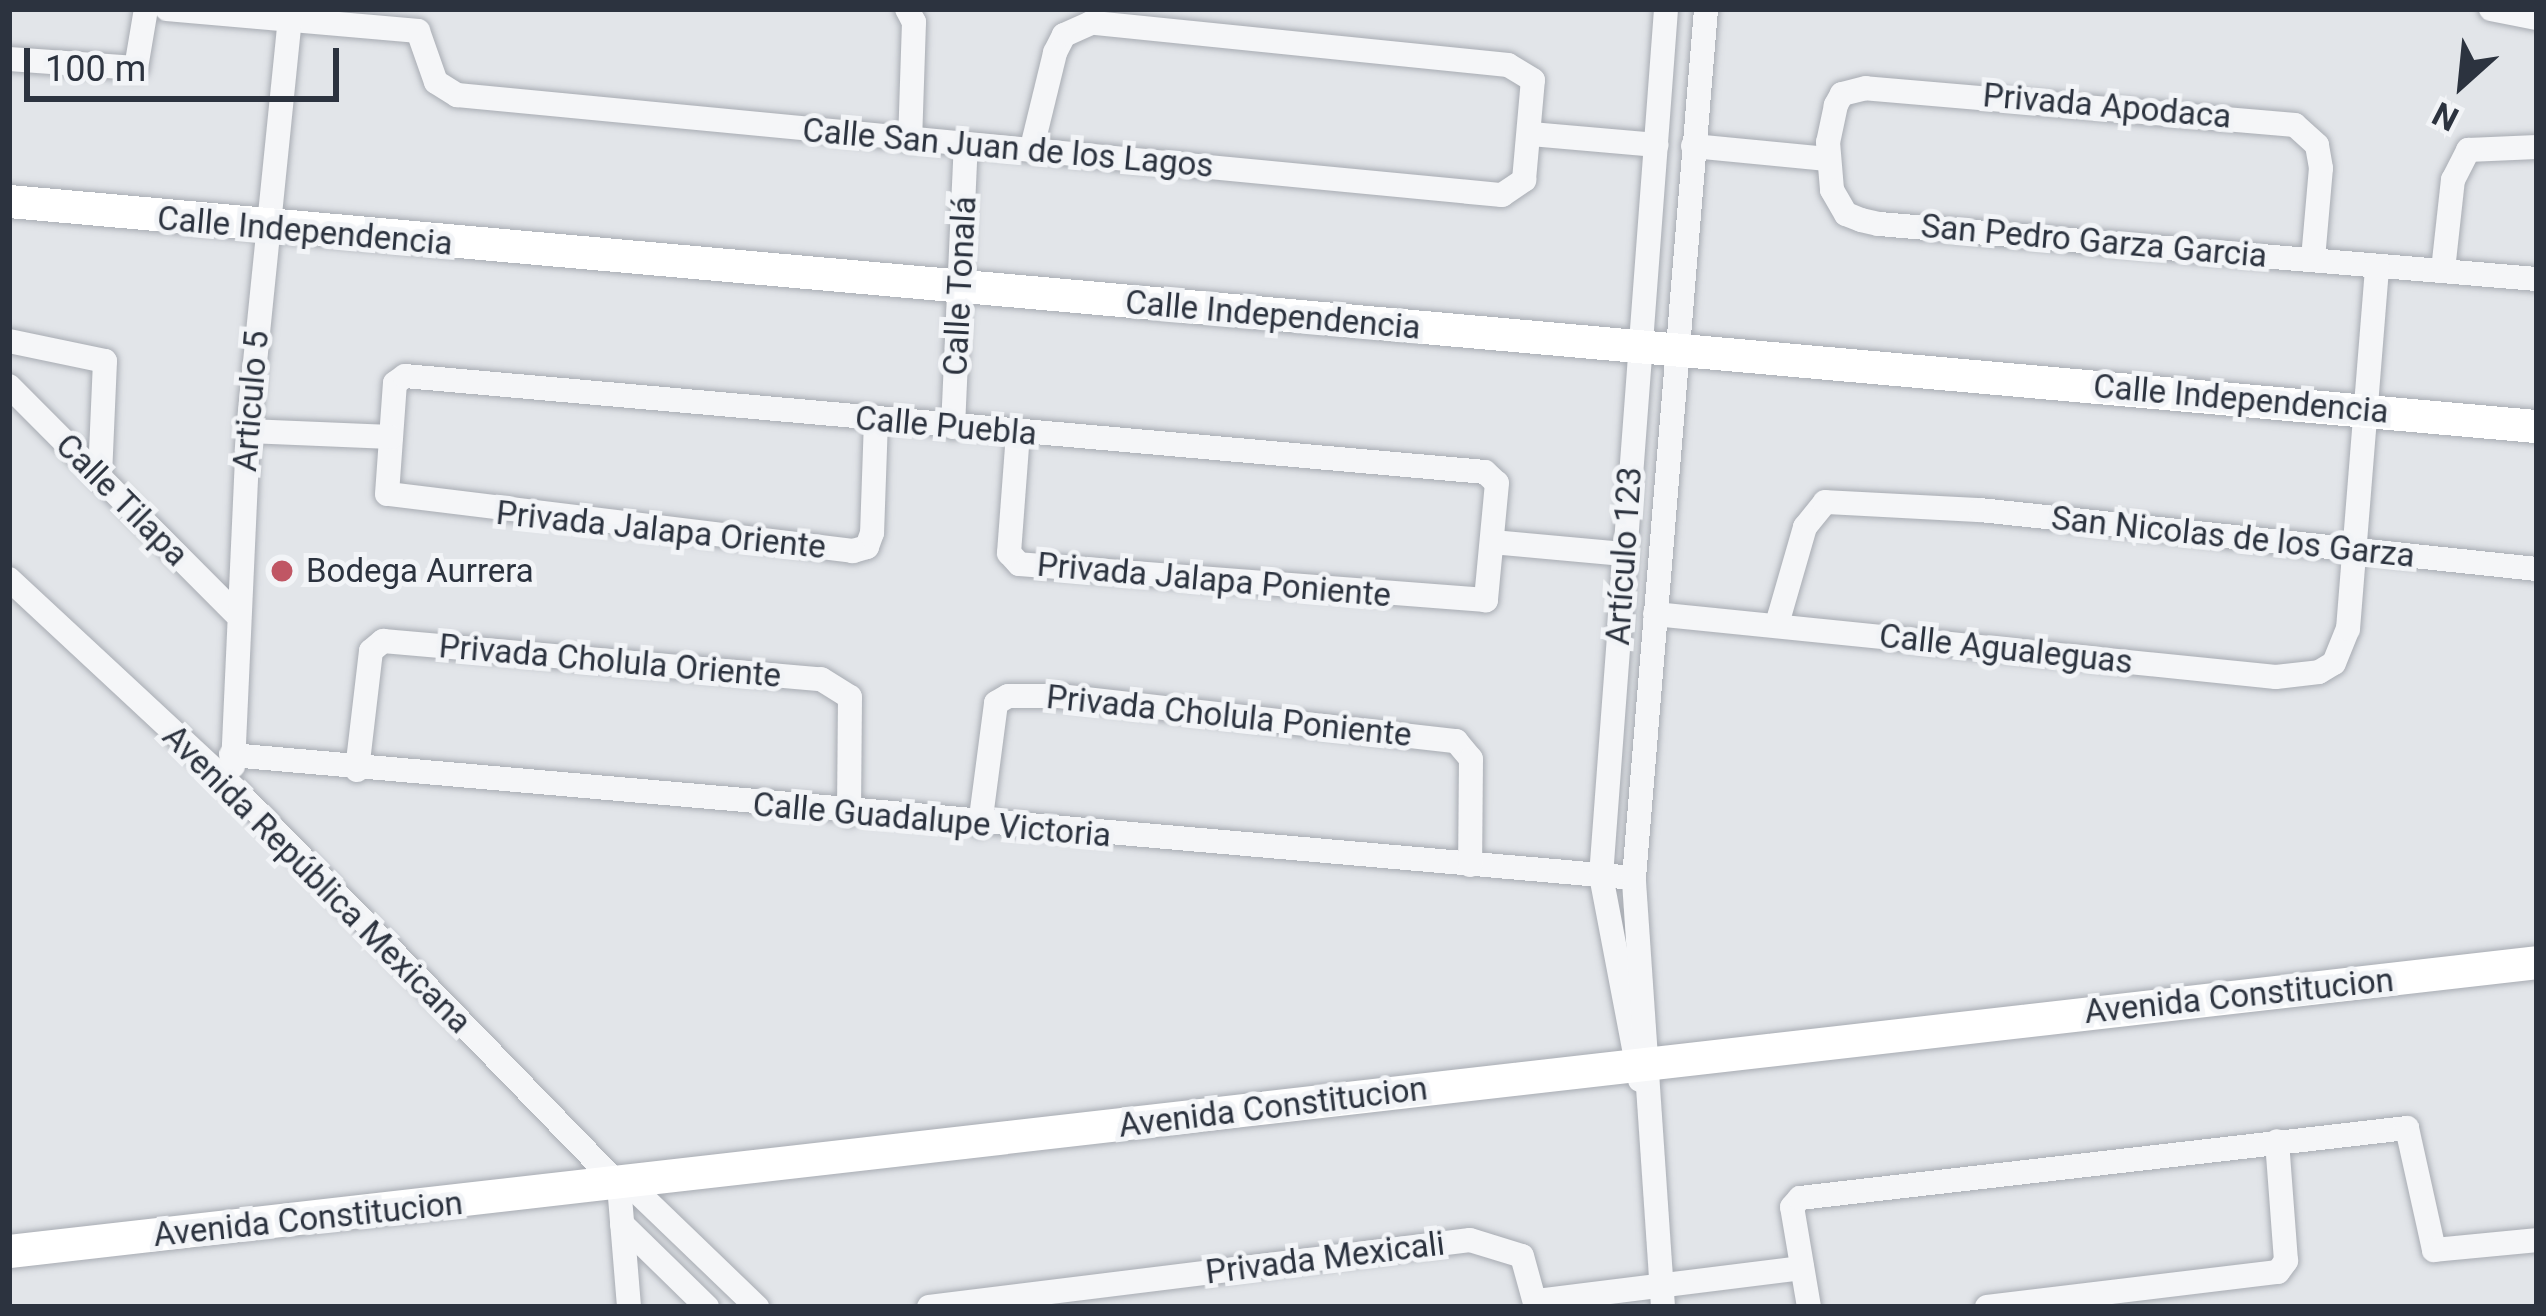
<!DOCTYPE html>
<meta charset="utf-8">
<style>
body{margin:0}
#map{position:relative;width:2546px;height:1316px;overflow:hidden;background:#e2e5e9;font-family:Roboto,sans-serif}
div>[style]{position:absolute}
.roads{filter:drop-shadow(0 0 3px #a8acb3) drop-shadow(0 0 3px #a8acb3)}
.street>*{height:24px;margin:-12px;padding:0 12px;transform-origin:12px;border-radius:12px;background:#f5f6f8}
.secondary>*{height:33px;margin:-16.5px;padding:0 16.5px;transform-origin:16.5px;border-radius:16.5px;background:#fff}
.dots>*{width:33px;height:33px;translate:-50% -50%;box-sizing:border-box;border:6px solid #f2f4f7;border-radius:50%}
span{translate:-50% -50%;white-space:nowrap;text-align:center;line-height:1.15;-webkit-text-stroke:10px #f2f4f7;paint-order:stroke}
.street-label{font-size:33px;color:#2c333f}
.poi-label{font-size:33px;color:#2c333f}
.left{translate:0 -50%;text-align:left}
.frame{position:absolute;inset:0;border:12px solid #2c333f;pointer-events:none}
.north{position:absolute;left:2402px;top:24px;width:120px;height:120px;-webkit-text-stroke:9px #f2f4f7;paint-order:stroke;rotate:207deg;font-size:33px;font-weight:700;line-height:48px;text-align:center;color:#2c333f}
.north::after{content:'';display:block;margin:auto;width:42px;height:54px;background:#2c333f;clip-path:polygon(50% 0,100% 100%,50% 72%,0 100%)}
.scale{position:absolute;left:24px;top:48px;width:315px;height:54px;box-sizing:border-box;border:6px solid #2c333f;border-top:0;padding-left:15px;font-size:36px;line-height:42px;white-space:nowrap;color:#2c333f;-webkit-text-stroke:9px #f2f4f7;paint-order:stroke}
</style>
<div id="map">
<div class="roads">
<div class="street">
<i style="left:167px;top:9px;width:252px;rotate:5deg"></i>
<i style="left:907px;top:9px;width:15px;rotate:62deg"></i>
<i style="left:914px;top:22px;width:118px;rotate:91.9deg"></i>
<i style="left:2491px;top:9px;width:47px;rotate:11.1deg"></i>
<i style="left:418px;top:31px;width:54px;rotate:70.6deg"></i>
<i style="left:436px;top:82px;width:25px;rotate:32deg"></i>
<i style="left:457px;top:95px;width:1050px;rotate:5.47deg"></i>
<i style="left:1502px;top:195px;width:27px;rotate:-34deg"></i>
<i style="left:1524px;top:180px;width:100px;rotate:-84.9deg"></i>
<i style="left:1533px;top:80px;width:29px;rotate:-149deg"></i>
<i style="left:1508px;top:65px;width:419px;rotate:-174.2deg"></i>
<i style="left:1091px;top:23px;width:30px;rotate:156deg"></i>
<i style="left:1064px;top:35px;width:20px;rotate:117deg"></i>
<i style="left:1055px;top:53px;width:97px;rotate:103.7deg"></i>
<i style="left:9px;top:59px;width:127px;rotate:4.1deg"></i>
<i style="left:136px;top:68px;width:60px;rotate:-80.4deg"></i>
<i style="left:1531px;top:134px;width:126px;rotate:5deg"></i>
<i style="left:1693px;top:146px;width:135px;rotate:5.5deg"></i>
<i style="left:2313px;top:259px;width:91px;rotate:-85deg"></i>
<i style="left:2321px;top:168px;width:23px;rotate:-100deg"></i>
<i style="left:2317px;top:145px;width:30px;rotate:-138deg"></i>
<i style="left:2295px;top:125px;width:431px;rotate:-175.1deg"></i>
<i style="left:1866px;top:88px;width:25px;rotate:166deg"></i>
<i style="left:1842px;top:94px;width:13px;rotate:119deg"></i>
<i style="left:1836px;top:105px;width:38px;rotate:102deg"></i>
<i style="left:1828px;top:142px;width:48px;rotate:85.2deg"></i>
<i style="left:1832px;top:190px;width:28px;rotate:60deg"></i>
<i style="left:1846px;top:214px;width:16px;rotate:22deg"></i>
<i style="left:1861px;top:220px;width:18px;rotate:13deg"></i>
<i style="left:1879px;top:224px;width:660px;rotate:4.78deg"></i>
<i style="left:2443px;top:270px;width:91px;rotate:-83.7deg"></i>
<i style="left:2453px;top:180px;width:34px;rotate:-63deg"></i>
<i style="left:2468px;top:150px;width:69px;rotate:-2.5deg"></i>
<i style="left:9px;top:341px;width:98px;rotate:11.8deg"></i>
<i style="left:105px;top:361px;width:116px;rotate:92.5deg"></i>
<i style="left:9px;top:386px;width:320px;rotate:45.1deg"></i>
<i style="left:876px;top:420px;width:113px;rotate:92deg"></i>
<i style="left:872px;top:533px;width:15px;rotate:110deg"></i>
<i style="left:867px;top:547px;width:15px;rotate:164deg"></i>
<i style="left:853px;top:551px;width:469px;rotate:-173deg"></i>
<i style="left:387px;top:494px;width:111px;rotate:-85.9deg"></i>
<i style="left:395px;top:383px;width:12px;rotate:-35deg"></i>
<i style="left:405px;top:376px;width:1084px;rotate:5.08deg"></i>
<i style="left:1485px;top:472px;width:16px;rotate:43deg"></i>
<i style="left:1497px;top:483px;width:118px;rotate:95.4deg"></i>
<i style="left:1486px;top:600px;width:468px;rotate:-175.6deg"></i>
<i style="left:1019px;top:564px;width:15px;rotate:-132deg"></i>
<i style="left:1009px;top:553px;width:120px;rotate:-85.7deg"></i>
<i style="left:953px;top:427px;width:282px;rotate:-87.4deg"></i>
<i style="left:248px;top:431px;width:143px;rotate:2.4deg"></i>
<i style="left:1492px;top:542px;width:132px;rotate:5.2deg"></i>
<i style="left:9px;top:579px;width:316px;rotate:42.9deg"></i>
<i style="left:240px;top:794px;width:545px;rotate:45.89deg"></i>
<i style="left:619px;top:1185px;width:122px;rotate:85.3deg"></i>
<i style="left:1655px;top:614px;width:624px;rotate:5.79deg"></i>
<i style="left:2276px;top:677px;width:43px;rotate:-6.6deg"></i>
<i style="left:2319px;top:672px;width:17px;rotate:-31deg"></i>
<i style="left:2334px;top:663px;width:37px;rotate:-68deg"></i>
<i style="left:2348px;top:629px;width:364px;rotate:-85.4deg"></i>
<i style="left:1777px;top:624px;width:101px;rotate:-73.9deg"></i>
<i style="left:1805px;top:527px;width:32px;rotate:-51deg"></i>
<i style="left:1825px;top:502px;width:155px;rotate:3deg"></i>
<i style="left:1980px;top:510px;width:560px;rotate:6.05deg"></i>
<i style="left:231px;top:755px;width:1408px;rotate:5.01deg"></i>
<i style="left:233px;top:766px;width:335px;rotate:-87.4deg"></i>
<i style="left:248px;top:431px;width:424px;rotate:-84.2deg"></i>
<i style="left:357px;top:770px;width:120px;rotate:-83.3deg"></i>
<i style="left:371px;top:651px;width:16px;rotate:-40deg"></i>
<i style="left:383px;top:641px;width:440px;rotate:5deg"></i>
<i style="left:821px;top:679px;width:34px;rotate:32deg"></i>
<i style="left:850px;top:697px;width:117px;rotate:90.5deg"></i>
<i style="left:980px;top:825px;width:123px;rotate:-82.5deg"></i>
<i style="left:996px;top:703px;width:14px;rotate:-30deg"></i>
<i style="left:1008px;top:696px;width:51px"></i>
<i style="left:1059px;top:696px;width:400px;rotate:6.5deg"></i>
<i style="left:1456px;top:741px;width:23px;rotate:50deg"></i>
<i style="left:1471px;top:759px;width:106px;rotate:90.5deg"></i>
<i style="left:1640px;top:1080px;width:208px;rotate:-100.8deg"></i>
<i style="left:1601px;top:876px;width:869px;rotate:-85.71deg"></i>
<i style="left:629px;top:1184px;width:178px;rotate:43.9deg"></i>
<i style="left:622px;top:1224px;width:119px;rotate:44.3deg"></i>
<i style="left:1537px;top:1301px;width:267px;rotate:-7.1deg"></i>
<i style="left:929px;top:1307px;width:545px;rotate:-7.06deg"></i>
<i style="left:1470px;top:1240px;width:54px;rotate:17.1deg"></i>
<i style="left:1522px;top:1256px;width:53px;rotate:74.6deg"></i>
<i style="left:1663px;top:1307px;width:430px;rotate:-93.9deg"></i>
<i style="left:1634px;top:878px;width:872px;rotate:-85.26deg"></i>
<i style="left:1809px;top:1307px;width:101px;rotate:-99.6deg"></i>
<i style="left:1792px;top:1207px;width:12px;rotate:-48deg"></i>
<i style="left:1800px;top:1198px;width:611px;rotate:-6.58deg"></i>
<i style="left:2407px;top:1128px;width:125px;rotate:77.5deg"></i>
<i style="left:2434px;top:1250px;width:103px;rotate:-5.5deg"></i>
<i style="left:1987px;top:1307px;width:293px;rotate:-6.9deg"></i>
<i style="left:2278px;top:1272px;width:14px;rotate:-54deg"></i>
<i style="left:2286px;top:1261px;width:120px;rotate:-94.3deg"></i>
</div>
<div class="secondary">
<i style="left:9px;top:201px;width:2538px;rotate:5.09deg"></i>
<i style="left:9px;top:1251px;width:2544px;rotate:-6.52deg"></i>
</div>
</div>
<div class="dots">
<i style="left:282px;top:571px;background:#c05664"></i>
</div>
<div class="street-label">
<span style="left:2107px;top:106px;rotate:5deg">Privada Apodaca</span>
<span style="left:1008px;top:148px;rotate:5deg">Calle San Juan de los Lagos</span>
<span style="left:305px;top:231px;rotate:5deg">Calle Independencia</span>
<span style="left:2094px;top:241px;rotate:5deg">San Pedro Garza Garcia</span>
<span style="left:960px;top:286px;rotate:-87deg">Calle Tonalá</span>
<span style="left:1273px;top:315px;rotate:5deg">Calle Independencia</span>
<span style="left:2241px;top:399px;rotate:5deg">Calle Independencia</span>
<span style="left:251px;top:401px;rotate:-85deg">Articulo 5</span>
<span style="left:946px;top:426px;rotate:5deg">Calle Puebla</span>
<span style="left:122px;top:500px;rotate:45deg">Calle Tilapa</span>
<span style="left:661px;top:530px;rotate:6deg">Privada Jalapa Oriente</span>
<span style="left:2233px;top:537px;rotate:6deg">San Nicolas de los Garza</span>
<span style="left:1624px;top:556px;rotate:-86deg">Artículo 123</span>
<span style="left:1214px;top:580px;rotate:5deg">Privada Jalapa Poniente</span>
<span style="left:2006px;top:649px;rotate:6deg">Calle Agualeguas</span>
<span style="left:610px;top:661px;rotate:5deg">Privada Cholula Oriente</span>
<span style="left:1229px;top:716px;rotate:6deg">Privada Cholula Poniente</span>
<span style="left:932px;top:820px;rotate:5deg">Calle Guadalupe Victoria</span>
<span style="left:317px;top:879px;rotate:45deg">Avenida República Mexicana</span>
<span style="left:2239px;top:996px;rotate:-6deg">Avenida Constitucion</span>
<span style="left:1273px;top:1107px;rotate:-7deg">Avenida Constitucion</span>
<span style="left:308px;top:1219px;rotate:-6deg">Avenida Constitucion</span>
<span style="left:1325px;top:1258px;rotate:-7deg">Privada Mexicali</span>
</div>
<div class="poi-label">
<span class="left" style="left:306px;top:571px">Bodega Aurrera</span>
</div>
<div class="frame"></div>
<div class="north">N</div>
<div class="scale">100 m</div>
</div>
